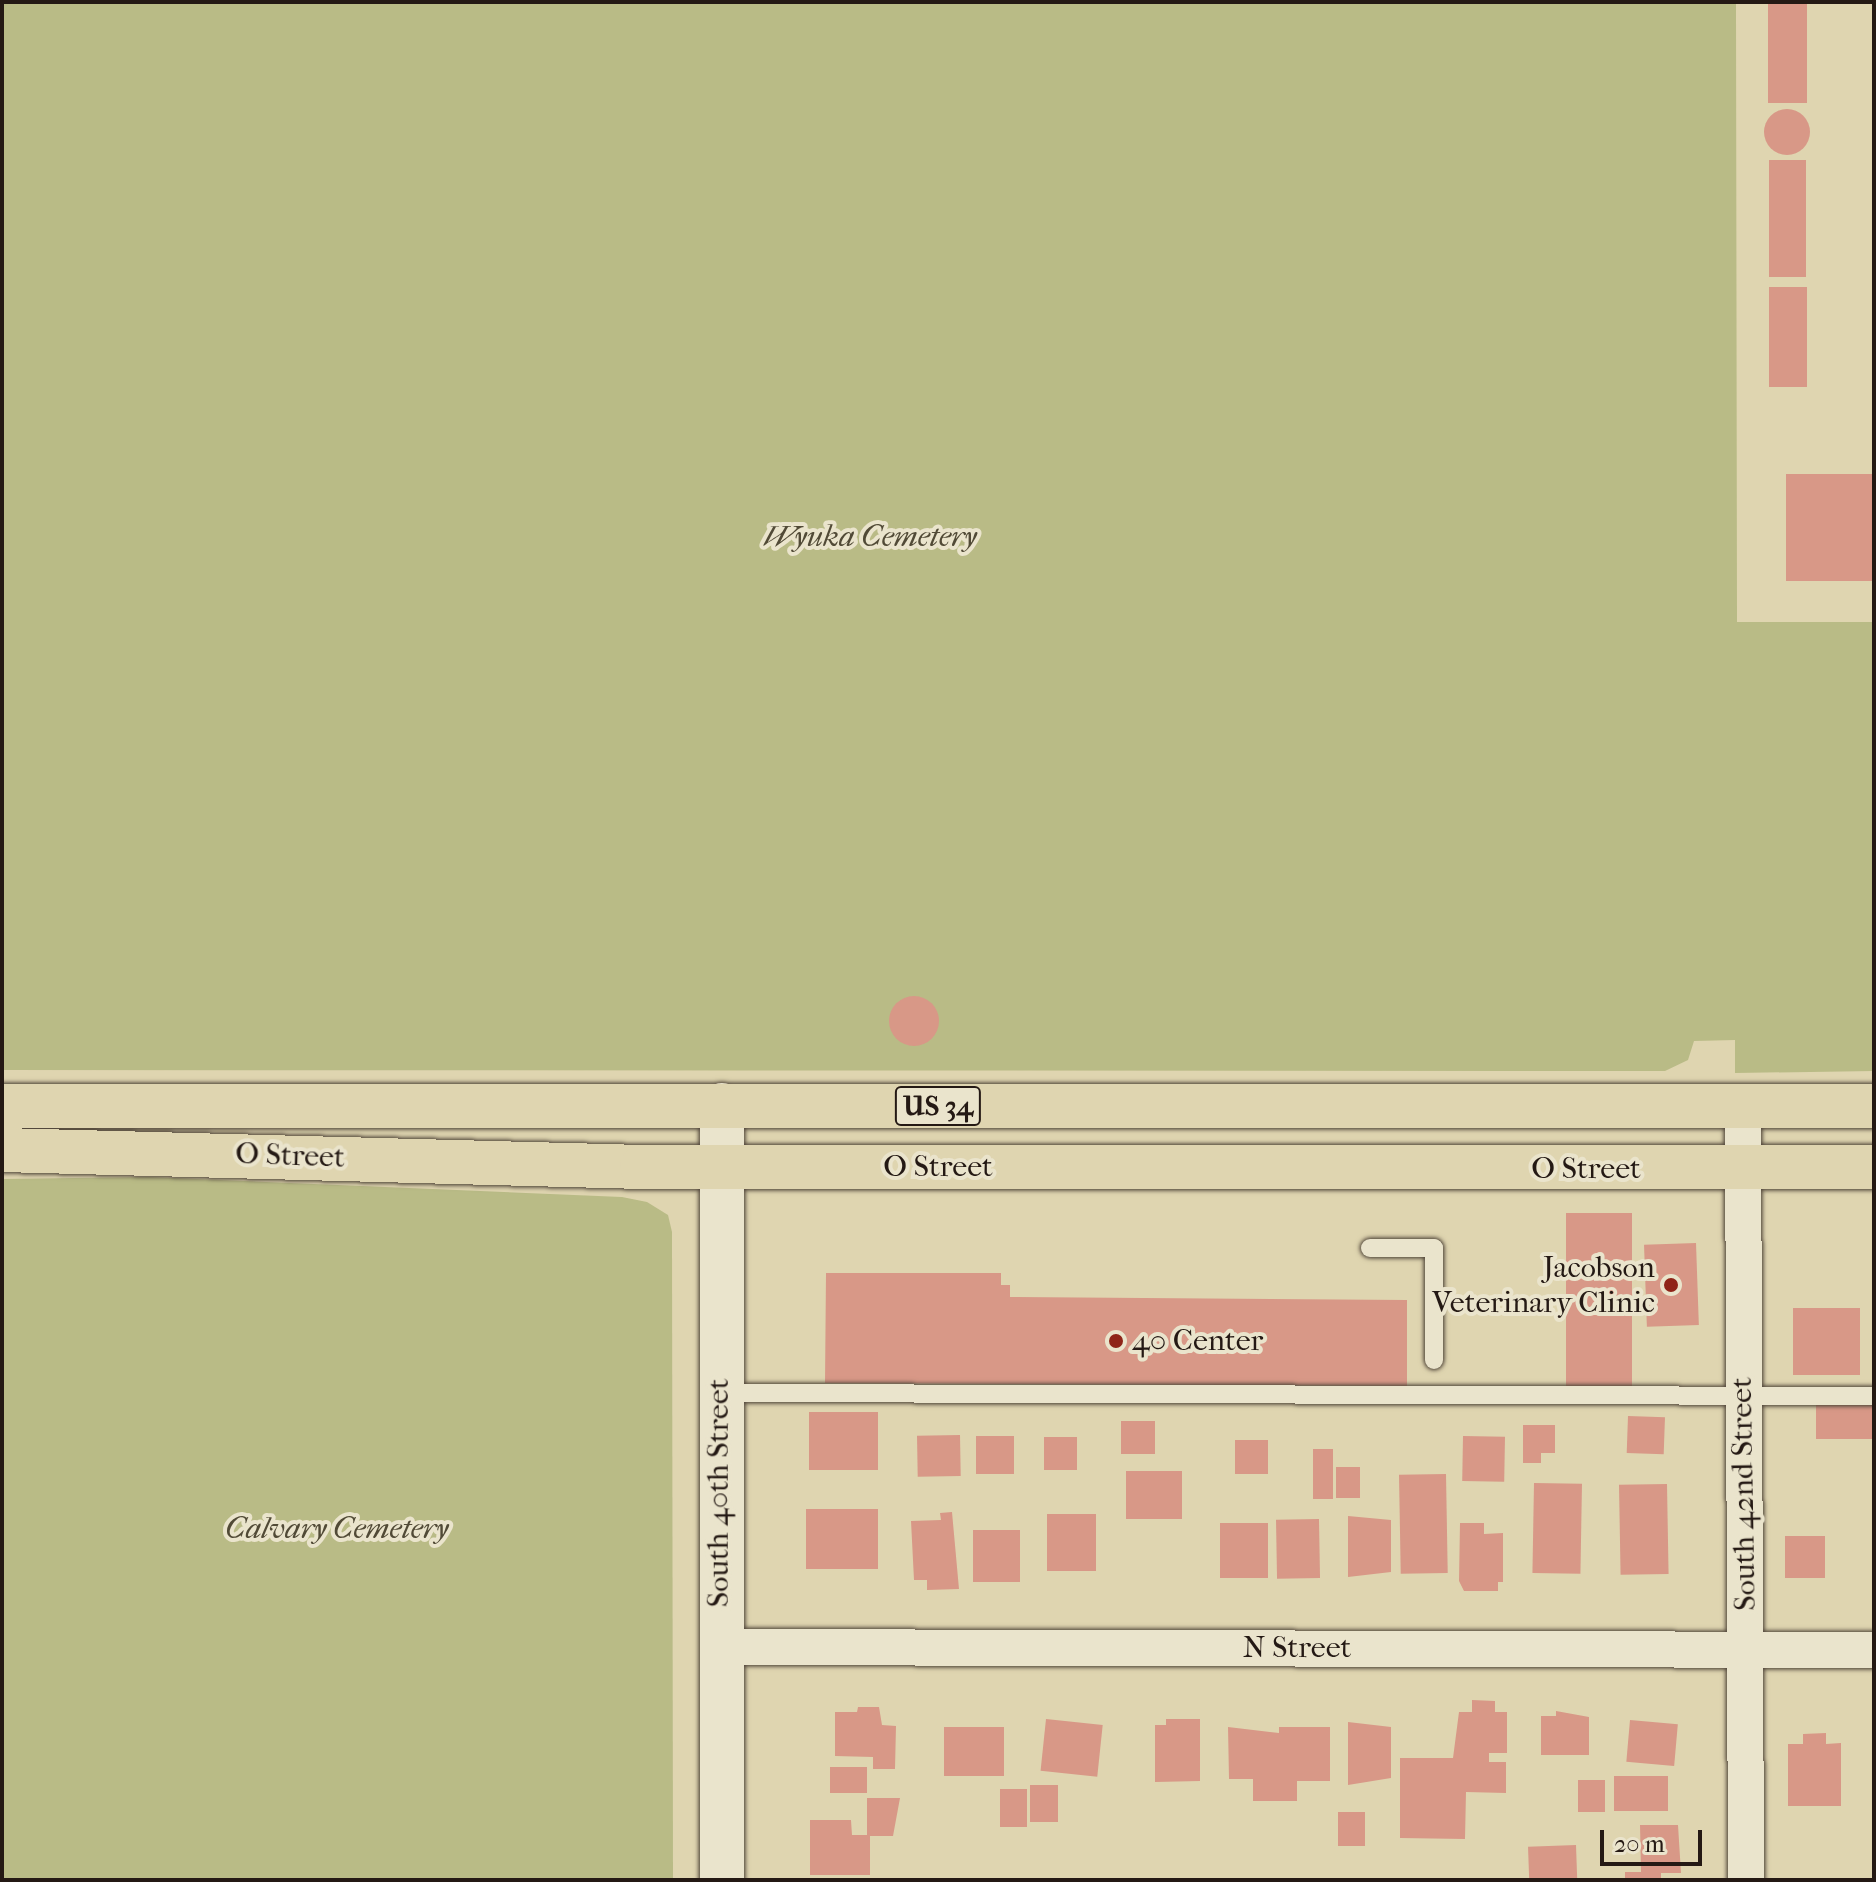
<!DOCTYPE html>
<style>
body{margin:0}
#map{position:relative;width:1876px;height:1882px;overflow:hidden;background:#dfd5b0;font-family:"IM FELL French Canon",serif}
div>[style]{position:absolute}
.green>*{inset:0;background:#b9bb86}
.building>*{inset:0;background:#d89887;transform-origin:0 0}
.round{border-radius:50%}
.roads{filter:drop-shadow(0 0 2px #53483b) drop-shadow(0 0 2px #53483b)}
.lane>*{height:18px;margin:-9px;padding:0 9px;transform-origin:9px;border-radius:9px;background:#eae4cc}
.street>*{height:36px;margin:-18px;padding:0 18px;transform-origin:18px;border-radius:18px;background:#eae4cc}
.secondary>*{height:44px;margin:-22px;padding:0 22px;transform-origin:22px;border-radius:22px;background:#eae4cc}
.primary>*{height:44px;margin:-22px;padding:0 22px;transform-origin:22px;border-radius:22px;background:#dfd5b0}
.dots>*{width:22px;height:22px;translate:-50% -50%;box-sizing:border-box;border:4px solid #eae4cc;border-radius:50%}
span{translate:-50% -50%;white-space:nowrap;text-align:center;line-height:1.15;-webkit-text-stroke:8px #eae4cc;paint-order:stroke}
.shield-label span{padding:2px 6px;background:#eae4cc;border:2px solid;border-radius:6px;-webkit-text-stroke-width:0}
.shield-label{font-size:28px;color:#241914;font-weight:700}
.park-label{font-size:30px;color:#514a36;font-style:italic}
.street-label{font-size:30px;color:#241914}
.poi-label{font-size:30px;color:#241914}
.right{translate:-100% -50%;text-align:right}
.left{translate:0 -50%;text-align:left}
.frame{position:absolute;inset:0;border:4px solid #241914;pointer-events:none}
.scale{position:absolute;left:1600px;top:1830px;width:102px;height:36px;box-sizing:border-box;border:4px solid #241914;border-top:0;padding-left:10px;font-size:24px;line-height:28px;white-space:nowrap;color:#241914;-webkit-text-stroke:6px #eae4cc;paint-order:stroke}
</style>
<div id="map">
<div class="green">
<i style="clip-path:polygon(2px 2px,1736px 2px,1737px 622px,1874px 622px,1874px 1071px,1735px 1073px,1735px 1040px,1694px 1041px,1688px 1060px,1665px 1071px,2px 1070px)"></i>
<i style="clip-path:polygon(149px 1177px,622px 1197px,647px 1202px,668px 1215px,672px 1232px,673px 1880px,2px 1880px,2px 1179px)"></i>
</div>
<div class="building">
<i style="left:1768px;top:2px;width:39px;height:101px"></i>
<i class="round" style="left:1764px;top:109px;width:46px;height:46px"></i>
<i style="left:1769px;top:160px;width:37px;height:117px"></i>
<i style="left:1769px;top:287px;width:38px;height:100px"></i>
<i style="left:1874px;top:474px;width:107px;height:88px;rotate:90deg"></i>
<i class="round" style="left:889px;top:996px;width:50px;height:50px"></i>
<i style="left:1566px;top:1213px;width:66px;height:175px"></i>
<i style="left:1696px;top:1243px;width:82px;height:52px;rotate:88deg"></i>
<i style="clip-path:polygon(826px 1273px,1001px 1273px,1001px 1285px,1010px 1285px,1010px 1297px,1407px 1300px,1407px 1386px,825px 1383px)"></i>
<i style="left:1793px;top:1308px;width:67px;height:67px"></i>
<i style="left:1874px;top:1404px;width:35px;height:58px;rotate:90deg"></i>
<i style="left:809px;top:1412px;width:69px;height:58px"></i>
<i style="left:1628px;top:1416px;width:37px;height:37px;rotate:2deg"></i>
<i style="left:1121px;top:1421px;width:34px;height:33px"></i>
<i style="clip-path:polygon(1523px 1425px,1555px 1425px,1555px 1453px,1541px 1453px,1541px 1463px,1523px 1463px)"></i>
<i style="left:960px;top:1435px;width:41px;height:43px;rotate:89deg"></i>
<i style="left:1014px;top:1436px;width:38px;height:38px;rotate:90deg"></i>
<i style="left:1463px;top:1436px;width:42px;height:45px;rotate:1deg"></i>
<i style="left:1044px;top:1437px;width:33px;height:33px"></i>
<i style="left:1235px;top:1440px;width:33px;height:34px"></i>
<i style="left:1313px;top:1449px;width:20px;height:50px"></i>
<i style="left:1336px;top:1467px;width:24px;height:31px"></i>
<i style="left:1126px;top:1471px;width:56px;height:48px"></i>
<i style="left:1446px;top:1474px;width:99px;height:47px;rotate:89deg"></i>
<i style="left:1534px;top:1483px;width:48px;height:90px;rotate:1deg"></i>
<i style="left:1667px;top:1484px;width:90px;height:48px;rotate:89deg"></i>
<i style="left:806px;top:1509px;width:72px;height:60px"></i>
<i style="clip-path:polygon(952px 1512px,959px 1589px,927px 1590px,927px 1580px,914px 1580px,911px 1521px,941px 1520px,940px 1513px)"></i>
<i style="left:1047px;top:1514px;width:49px;height:57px"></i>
<i style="clip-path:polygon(1348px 1516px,1391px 1520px,1391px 1572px,1348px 1577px)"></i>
<i style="left:1319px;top:1519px;width:59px;height:43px;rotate:89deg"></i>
<i style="left:1220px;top:1523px;width:48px;height:55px"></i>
<i style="clip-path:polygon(1460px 1523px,1484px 1523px,1484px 1534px,1503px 1533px,1503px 1582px,1498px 1582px,1498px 1591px,1464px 1591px,1459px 1581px)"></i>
<i style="left:973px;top:1530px;width:47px;height:52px"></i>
<i style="left:1785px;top:1536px;width:40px;height:42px"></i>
<i style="clip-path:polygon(1472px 1700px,1495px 1701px,1495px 1712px,1507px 1712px,1507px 1753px,1489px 1753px,1489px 1762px,1506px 1762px,1506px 1793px,1466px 1792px,1465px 1839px,1400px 1838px,1400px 1758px,1453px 1758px,1459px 1712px,1472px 1712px)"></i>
<i style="clip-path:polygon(858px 1707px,879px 1707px,882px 1725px,896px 1726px,895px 1769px,873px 1769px,873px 1757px,835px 1756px,835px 1712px,857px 1712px)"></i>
<i style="clip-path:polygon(1556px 1711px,1589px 1717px,1589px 1755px,1541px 1755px,1541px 1716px,1556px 1716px)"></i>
<i style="left:1046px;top:1719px;width:57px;height:52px;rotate:6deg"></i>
<i style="clip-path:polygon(1166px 1719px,1200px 1719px,1200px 1781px,1155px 1782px,1155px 1725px,1166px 1725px)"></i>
<i style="left:1630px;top:1720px;width:48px;height:42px;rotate:5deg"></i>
<i style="clip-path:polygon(1348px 1722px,1391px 1727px,1391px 1778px,1348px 1785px)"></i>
<i style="left:944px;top:1727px;width:60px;height:49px"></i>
<i style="clip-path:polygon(1228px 1727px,1279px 1733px,1279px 1727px,1330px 1727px,1330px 1781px,1297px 1781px,1297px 1801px,1253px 1801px,1253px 1779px,1229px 1779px)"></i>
<i style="clip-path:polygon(1826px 1733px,1826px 1744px,1841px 1743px,1841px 1806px,1788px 1806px,1788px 1744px,1803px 1744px,1803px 1734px)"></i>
<i style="left:830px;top:1767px;width:37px;height:26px"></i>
<i style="left:1614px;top:1776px;width:54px;height:35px"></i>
<i style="left:1578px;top:1780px;width:27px;height:32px"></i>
<i style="left:1030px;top:1785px;width:28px;height:37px"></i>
<i style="left:1000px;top:1789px;width:27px;height:38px"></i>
<i style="clip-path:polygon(867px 1798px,900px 1798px,893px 1836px,870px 1836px,870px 1875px,810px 1875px,810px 1820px,851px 1820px,852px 1835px,867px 1835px)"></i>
<i style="left:1338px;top:1812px;width:27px;height:34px"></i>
<i style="clip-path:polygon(1640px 1825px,1678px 1825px,1681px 1873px,1661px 1873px,1661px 1880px,1625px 1880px,1625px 1872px,1641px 1872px)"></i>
<i style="left:1576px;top:1845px;width:35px;height:48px;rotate:88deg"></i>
</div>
<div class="roads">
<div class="lane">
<i style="left:1370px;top:1248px;width:64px"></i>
<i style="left:1434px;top:1248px;width:112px;rotate:90deg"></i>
<i style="left:721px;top:1393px;width:1153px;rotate:0.15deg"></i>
</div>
<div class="street">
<i style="left:1743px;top:1108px;width:772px;rotate:89.78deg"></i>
<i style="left:719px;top:1647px;width:1155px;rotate:0.15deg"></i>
</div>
<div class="secondary">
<i style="left:722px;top:1880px;width:775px;rotate:-90deg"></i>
</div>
<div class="primary">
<i style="left:2px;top:1106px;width:1872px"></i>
<i style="left:2px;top:1150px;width:640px;rotate:1.52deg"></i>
<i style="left:642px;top:1167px;width:1232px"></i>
</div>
</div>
<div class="dots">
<i style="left:1671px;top:1285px;background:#8f2418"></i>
<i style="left:1116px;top:1341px;background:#8f2418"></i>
</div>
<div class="shield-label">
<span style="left:938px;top:1106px">US 34</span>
</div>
<div class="park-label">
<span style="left:870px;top:537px">Wyuka Cemetery</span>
<span style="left:337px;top:1529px">Calvary Cemetery</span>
</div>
<div class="street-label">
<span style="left:290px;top:1156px;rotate:2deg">O Street</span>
<span style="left:938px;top:1167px">O Street</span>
<span style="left:1586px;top:1169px">O Street</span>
<span style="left:719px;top:1493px;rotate:-90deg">South 40th Street</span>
<span style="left:1744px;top:1494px;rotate:-91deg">South 42nd Street</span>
<span style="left:1297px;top:1648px">N Street</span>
</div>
<div class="poi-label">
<span class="right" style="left:1655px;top:1285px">Jacobson<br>Veterinary Clinic</span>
<span class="left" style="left:1132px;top:1341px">40 Center</span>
</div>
<div class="frame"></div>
<div class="scale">20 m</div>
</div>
